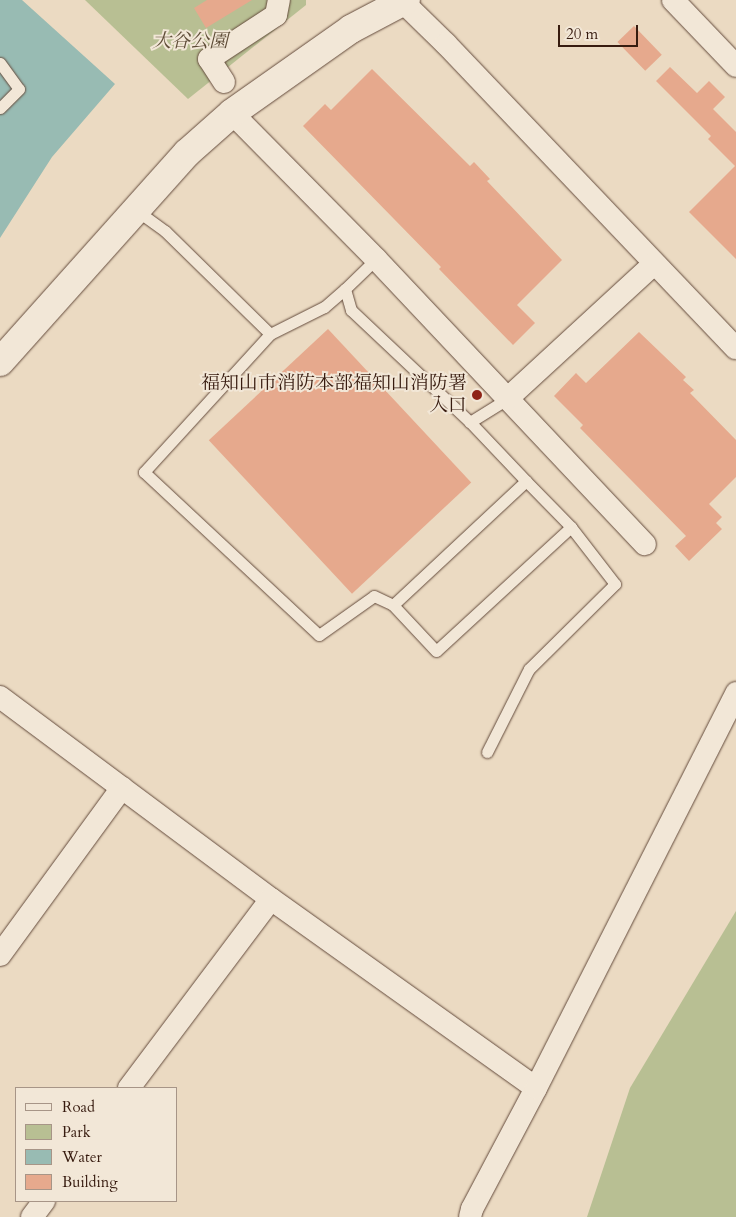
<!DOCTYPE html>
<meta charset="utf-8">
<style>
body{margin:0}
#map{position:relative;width:736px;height:1217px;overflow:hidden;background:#ebdac2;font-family:Cardo,"Noto Serif JP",serif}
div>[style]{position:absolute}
.green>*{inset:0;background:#b8bf93}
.water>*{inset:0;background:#98bbb3}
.building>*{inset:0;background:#e6a98d;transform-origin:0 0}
.roads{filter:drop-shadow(0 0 1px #644b3c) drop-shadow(0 0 1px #644b3c)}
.lane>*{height:11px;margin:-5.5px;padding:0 5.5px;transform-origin:5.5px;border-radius:5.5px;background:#f2e7d7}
.street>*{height:22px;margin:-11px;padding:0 11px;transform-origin:11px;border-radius:11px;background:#f2e7d7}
.secondary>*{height:28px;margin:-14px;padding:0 14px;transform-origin:14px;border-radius:14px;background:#f2e7d7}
.dots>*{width:14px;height:14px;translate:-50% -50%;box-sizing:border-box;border:2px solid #f2e7d7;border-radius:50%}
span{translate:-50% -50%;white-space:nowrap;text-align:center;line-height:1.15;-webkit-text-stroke:4px #f2e7d7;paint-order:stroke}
.park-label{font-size:19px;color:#5e4c37;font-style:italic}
.poi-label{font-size:19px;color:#371b0f}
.right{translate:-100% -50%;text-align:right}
.legend{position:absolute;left:15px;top:1087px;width:162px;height:115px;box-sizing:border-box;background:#f2e7d7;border:1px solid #a79587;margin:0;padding:6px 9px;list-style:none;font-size:15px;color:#371b0f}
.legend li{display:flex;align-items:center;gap:10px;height:25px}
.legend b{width:25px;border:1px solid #a79587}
.scale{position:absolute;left:558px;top:25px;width:80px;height:22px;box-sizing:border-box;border:2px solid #371b0f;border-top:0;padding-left:6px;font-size:15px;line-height:18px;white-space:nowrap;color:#371b0f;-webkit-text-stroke:4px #f2e7d7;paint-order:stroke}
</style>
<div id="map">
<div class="green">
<i style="clip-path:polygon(85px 0,306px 0,306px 5px,188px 99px)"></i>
<i style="clip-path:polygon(736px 911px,736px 1217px,587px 1217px,630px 1088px)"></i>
</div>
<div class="water">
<i style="clip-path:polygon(0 0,22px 0,115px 84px,52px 157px,0 238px)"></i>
</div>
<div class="building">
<i style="clip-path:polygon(207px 0,252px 0,206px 28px,194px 8px)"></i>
<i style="left:634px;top:26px;width:40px;height:23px;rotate:46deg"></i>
<i style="clip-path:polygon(670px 67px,697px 93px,709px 81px,725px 97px,713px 109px,736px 132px,736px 259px,689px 212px,735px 166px,708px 139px,711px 136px,656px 81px)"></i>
<i style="clip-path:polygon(372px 69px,470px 166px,474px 162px,490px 179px,487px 181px,562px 260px,517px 305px,535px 323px,513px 345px,439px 269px,441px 267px,303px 126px,325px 104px,331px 110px)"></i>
<i style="left:328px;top:329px;width:210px;height:163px;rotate:47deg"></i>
<i style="clip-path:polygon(639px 332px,686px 377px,683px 380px,694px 390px,690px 393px,736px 440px,736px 477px,709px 504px,722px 517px,716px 523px,722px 529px,689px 561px,675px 546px,686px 536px,580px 428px,583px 425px,554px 396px,576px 373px,586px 383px)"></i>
</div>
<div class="roads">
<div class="lane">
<i style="left:0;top:63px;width:32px;rotate:54deg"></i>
<i style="left:19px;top:89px;width:27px;rotate:135deg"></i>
<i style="left:136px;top:210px;width:36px;rotate:36deg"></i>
<i style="left:165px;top:231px;width:147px;rotate:44.4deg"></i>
<i style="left:376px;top:259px;width:43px;rotate:135.9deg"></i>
<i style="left:345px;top:289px;width:22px;rotate:74deg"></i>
<i style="left:351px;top:310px;width:163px;rotate:43.3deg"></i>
<i style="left:345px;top:289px;width:28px;rotate:139deg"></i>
<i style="left:324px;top:307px;width:60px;rotate:153.4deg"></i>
<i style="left:270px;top:334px;width:187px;rotate:132.4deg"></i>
<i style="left:144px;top:472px;width:239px;rotate:43deg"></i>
<i style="left:319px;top:635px;width:67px;rotate:-35.3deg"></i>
<i style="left:374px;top:596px;width:21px;rotate:25deg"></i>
<i style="left:507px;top:399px;width:44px;rotate:148.1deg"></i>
<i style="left:470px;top:422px;width:81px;rotate:46.5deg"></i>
<i style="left:526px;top:481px;width:64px;rotate:45.6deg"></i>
<i style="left:571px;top:527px;width:183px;rotate:137.4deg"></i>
<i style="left:436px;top:651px;width:63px;rotate:-133.1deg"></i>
<i style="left:393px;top:605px;width:182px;rotate:-43deg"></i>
<i style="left:487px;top:752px;width:93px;rotate:-63.2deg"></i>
<i style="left:529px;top:669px;width:121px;rotate:-44.7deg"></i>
<i style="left:615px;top:584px;width:72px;rotate:-127.7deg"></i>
</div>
<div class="street">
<i style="left:673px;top:0;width:91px;rotate:46.3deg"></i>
<i style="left:403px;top:2px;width:60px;rotate:44.3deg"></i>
<i style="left:446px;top:44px;width:420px;rotate:46.4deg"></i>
<i style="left:224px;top:82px;width:27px;rotate:-123deg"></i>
<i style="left:209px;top:59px;width:80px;rotate:-33.3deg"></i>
<i style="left:276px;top:15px;width:15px;rotate:-79deg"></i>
<i style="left:232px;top:113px;width:205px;rotate:45.4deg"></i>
<i style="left:376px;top:259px;width:392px;rotate:46.7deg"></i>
<i style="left:507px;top:399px;width:200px;rotate:-42.6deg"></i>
<i style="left:0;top:697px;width:338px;rotate:36.7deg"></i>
<i style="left:271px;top:899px;width:325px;rotate:35.5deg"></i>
<i style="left:0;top:955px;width:207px;rotate:-53.9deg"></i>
<i style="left:129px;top:1088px;width:236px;rotate:-53.1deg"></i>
<i style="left:32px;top:1217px;width:20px;rotate:-53deg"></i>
<i style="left:470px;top:1217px;width:8px;rotate:-76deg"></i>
<i style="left:472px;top:1209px;width:137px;rotate:-62.1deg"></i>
<i style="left:536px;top:1088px;width:443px;rotate:-63.1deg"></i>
</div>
<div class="secondary">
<i style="left:0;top:362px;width:280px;rotate:-48.2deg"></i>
<i style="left:187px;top:153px;width:60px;rotate:-41.6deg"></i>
<i style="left:232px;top:113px;width:146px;rotate:-35.2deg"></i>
<i style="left:351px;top:29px;width:62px;rotate:-27.8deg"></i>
</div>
</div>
<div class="dots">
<i style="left:477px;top:395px;background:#8f2418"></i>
</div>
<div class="park-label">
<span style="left:190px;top:42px">大谷公園</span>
</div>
<div class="poi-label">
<span class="right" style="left:467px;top:395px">福知山市消防本部福知山消防署<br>入口</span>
</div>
<ul class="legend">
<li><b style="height:6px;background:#f2e7d7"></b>Road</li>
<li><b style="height:14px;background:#b8bf93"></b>Park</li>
<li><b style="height:14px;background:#98bbb3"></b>Water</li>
<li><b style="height:14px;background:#e6a98d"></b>Building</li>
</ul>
<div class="scale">20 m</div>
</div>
